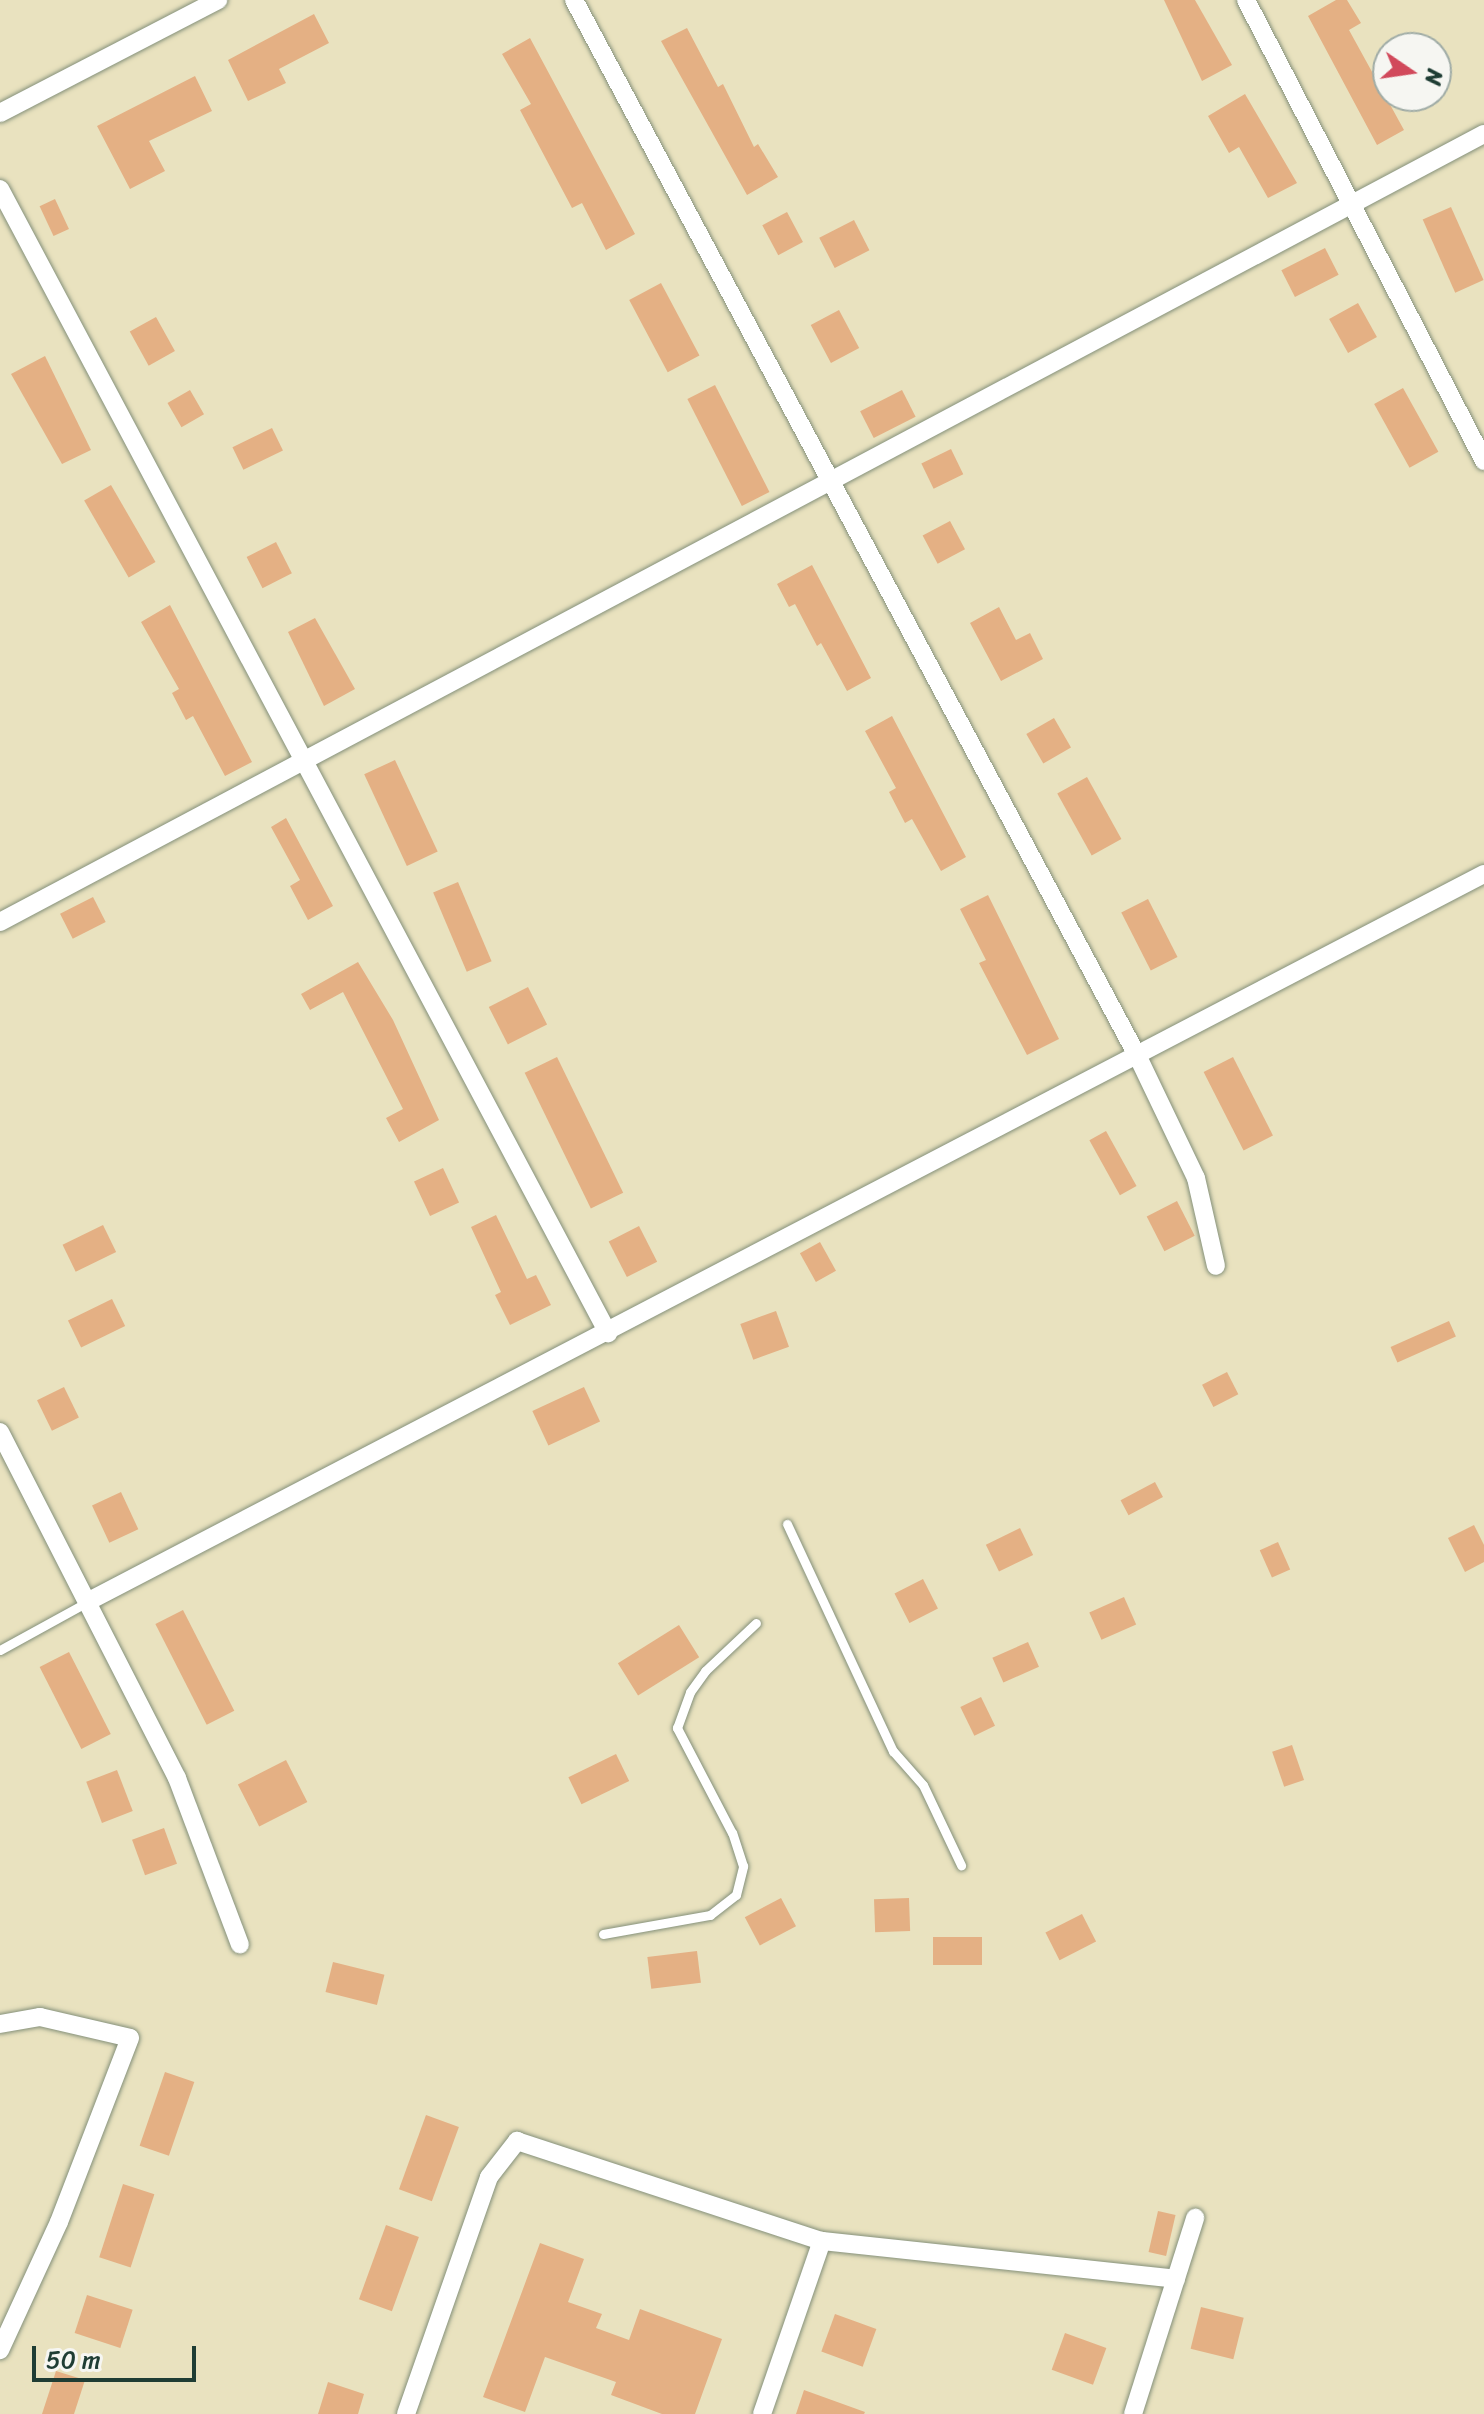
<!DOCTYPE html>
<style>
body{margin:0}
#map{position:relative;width:1484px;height:2414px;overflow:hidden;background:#e9e2bf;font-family:Sriracha,sans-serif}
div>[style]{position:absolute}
.building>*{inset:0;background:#e4b084;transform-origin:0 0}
.roads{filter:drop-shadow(0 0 2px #84907a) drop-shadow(0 0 2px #84907a)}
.lane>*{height:9px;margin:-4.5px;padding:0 4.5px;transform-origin:4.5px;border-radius:4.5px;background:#fff}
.street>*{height:18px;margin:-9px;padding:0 9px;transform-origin:9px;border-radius:9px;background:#fff}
span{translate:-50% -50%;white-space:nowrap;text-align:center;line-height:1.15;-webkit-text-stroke:6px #f6f6f2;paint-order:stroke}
.north{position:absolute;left:1372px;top:32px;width:80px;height:80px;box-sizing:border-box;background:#f6f6f2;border:2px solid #a0aca6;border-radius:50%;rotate:103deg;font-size:22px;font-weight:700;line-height:32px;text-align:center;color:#1f3d34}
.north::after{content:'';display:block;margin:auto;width:28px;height:36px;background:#d1495b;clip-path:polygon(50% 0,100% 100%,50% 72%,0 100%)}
.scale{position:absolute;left:32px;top:2346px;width:164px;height:36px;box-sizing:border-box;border:4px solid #1f3d34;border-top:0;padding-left:10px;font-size:24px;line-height:28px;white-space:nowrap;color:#1f3d34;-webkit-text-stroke:6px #f6f6f2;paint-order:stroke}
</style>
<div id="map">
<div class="building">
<i style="clip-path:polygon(1164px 0,1195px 0,1232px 65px,1202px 81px)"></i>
<i style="clip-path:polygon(1336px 0,1347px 0,1361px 23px,1349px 30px,1404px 130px,1377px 145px,1308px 16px)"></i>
<i style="clip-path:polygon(314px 14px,329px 43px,279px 69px,286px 83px,248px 101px,228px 60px)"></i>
<i style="clip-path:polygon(687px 28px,718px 87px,723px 84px,754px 147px,758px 144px,778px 177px,747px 195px,661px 41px)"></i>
<i style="clip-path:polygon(530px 38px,635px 234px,606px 250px,582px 203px,572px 208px,520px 110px,531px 104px,502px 54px)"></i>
<i style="clip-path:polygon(195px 76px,212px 111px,149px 141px,165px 171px,130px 189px,97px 126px)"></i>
<i style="clip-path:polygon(1245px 94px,1297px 183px,1268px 198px,1239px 147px,1229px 153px,1208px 116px)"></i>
<i style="left:55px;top:199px;width:33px;height:17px;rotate:65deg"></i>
<i style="left:1451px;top:207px;width:80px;height:31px;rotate:66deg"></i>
<i style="left:787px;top:212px;width:34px;height:28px;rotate:62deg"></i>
<i style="left:854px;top:220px;width:34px;height:39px;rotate:63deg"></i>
<i style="left:1325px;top:248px;width:30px;height:49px;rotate:63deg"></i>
<i style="left:661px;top:283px;width:82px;height:36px;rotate:62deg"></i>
<i style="left:1358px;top:303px;width:39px;height:33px;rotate:61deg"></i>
<i style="left:839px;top:310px;width:43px;height:32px;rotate:62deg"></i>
<i style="left:156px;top:317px;width:39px;height:30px;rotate:61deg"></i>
<i style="clip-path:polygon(45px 356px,91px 450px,62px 464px,11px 374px)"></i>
<i style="left:715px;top:385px;width:120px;height:31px;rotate:63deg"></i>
<i style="left:1403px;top:388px;width:73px;height:33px;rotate:61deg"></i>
<i style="left:190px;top:390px;width:28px;height:26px;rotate:60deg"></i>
<i style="left:902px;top:390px;width:30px;height:47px;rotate:63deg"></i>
<i style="left:272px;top:428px;width:25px;height:44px;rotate:64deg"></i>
<i style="left:951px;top:449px;width:28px;height:33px;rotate:64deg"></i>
<i style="left:111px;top:485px;width:89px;height:31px;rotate:60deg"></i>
<i style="left:950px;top:521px;width:32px;height:31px;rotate:62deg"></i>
<i style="left:276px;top:542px;width:35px;height:33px;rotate:63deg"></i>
<i style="clip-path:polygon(812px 565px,871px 678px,847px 691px,821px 643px,817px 646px,795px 604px,789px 607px,777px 584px)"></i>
<i style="clip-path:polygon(170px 605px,252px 762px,225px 776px,193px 716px,186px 720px,172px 693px,179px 689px,141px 622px)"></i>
<i style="clip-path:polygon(999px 607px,1016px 640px,1030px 633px,1043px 659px,1001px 681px,970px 623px)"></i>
<i style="clip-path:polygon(315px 618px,355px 689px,324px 706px,288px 632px)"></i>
<i style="clip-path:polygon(892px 716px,966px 857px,941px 871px,912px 819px,905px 823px,889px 792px,896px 788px,865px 731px)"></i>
<i style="left:1054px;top:718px;width:34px;height:32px;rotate:60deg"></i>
<i style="left:395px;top:760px;width:101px;height:34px;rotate:65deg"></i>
<i style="left:1087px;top:777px;width:71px;height:34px;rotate:61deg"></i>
<i style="clip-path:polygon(286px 818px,333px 906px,308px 920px,290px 886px,300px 880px,271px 827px)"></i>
<i style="left:458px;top:882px;width:86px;height:27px;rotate:67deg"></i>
<i style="clip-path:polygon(988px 895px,1059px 1039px,1027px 1055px,979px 963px,986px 960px,960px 909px)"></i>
<i style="left:93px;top:897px;width:28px;height:37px;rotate:63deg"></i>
<i style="left:1148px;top:899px;width:65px;height:30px;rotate:63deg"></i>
<i style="clip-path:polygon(358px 962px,393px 1020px,439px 1120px,399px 1142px,386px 1118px,403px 1109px,343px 992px,310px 1010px,301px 994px)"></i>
<i style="left:528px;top:987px;width:42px;height:44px;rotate:63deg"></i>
<i style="left:557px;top:1057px;width:151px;height:36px;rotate:64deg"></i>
<i style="left:1233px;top:1057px;width:88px;height:33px;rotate:63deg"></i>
<i style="left:1106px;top:1131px;width:63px;height:19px;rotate:61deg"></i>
<i style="left:443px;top:1168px;width:38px;height:32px;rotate:65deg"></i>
<i style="left:1177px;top:1201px;width:39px;height:34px;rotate:63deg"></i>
<i style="clip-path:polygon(496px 1215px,527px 1279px,536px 1275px,551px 1305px,510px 1325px,495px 1295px,501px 1292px,471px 1227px)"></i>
<i style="left:103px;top:1225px;width:30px;height:45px;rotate:64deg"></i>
<i style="left:639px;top:1226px;width:40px;height:34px;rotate:63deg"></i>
<i style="left:820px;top:1242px;width:33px;height:23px;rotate:61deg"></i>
<i style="left:112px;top:1299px;width:30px;height:49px;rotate:64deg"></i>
<i style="left:776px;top:1311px;width:38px;height:38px;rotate:70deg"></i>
<i style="left:1449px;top:1321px;width:17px;height:64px;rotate:66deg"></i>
<i style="left:1227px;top:1372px;width:25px;height:28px;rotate:63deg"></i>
<i style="left:64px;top:1387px;width:34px;height:30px;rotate:64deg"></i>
<i style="left:584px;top:1387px;width:38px;height:57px;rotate:65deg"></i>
<i style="left:1155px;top:1482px;width:17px;height:39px;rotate:62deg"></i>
<i style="left:121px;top:1492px;width:41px;height:32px;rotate:65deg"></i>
<i style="clip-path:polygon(1474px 1525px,1484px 1545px,1484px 1562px,1465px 1572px,1448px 1538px)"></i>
<i style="left:1020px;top:1528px;width:30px;height:38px;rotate:64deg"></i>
<i style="left:1278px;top:1542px;width:30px;height:20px;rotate:66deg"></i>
<i style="left:923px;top:1579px;width:33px;height:32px;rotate:63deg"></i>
<i style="left:1124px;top:1597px;width:30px;height:38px;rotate:66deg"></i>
<i style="left:183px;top:1610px;width:113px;height:31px;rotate:63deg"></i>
<i style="left:679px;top:1625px;width:38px;height:72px;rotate:58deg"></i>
<i style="left:1028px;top:1642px;width:27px;height:39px;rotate:66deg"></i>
<i style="left:69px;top:1652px;width:92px;height:33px;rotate:63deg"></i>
<i style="left:981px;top:1697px;width:32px;height:23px;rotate:64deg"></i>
<i style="left:1292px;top:1745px;width:37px;height:21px;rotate:71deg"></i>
<i style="left:616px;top:1754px;width:30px;height:53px;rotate:64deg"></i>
<i style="left:286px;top:1760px;width:47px;height:54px;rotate:63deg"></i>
<i style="left:117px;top:1770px;width:44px;height:33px;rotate:69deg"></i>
<i style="left:164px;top:1828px;width:38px;height:34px;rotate:70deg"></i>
<i style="left:781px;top:1898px;width:32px;height:41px;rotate:62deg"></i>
<i style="left:909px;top:1898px;width:33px;height:35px;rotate:88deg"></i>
<i style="left:1082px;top:1914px;width:31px;height:41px;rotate:63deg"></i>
<i style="left:982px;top:1937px;width:28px;height:49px;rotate:90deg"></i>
<i style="left:697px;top:1951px;width:32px;height:50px;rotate:83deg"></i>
<i style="left:333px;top:1962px;width:53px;height:31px;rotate:14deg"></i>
<i style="left:165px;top:2072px;width:31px;height:78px;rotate:19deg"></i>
<i style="left:426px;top:2115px;width:35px;height:79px;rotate:20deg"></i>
<i style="left:123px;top:2184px;width:33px;height:77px;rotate:18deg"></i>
<i style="left:1158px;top:2211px;width:18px;height:42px;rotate:13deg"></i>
<i style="left:386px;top:2225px;width:35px;height:79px;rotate:20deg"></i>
<i style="clip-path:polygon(540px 2243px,584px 2259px,568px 2302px,602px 2314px,596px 2328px,629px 2340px,640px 2309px,722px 2339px,695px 2414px,662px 2414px,611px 2395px,616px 2382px,545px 2357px,525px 2412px,483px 2397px)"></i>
<i style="left:87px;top:2295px;width:48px;height:40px;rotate:18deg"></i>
<i style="left:1201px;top:2307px;width:44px;height:43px;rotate:14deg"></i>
<i style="left:835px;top:2314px;width:44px;height:40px;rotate:20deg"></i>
<i style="left:1065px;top:2333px;width:44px;height:39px;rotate:20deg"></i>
<i style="clip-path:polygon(56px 2371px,85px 2380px,74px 2414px,42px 2414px)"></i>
<i style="clip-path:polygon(328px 2382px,364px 2394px,358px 2414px,318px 2414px)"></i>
<i style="clip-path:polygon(804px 2390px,865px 2412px,864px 2414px,796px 2414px)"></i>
</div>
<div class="roads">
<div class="lane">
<i style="left:787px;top:1524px;width:251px;rotate:65deg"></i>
<i style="left:893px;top:1751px;width:45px;rotate:48.6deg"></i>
<i style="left:923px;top:1785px;width:89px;rotate:64.6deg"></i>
<i style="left:0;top:1650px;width:102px;rotate:-28.8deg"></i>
<i style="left:603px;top:1934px;width:109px;rotate:-10.1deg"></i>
<i style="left:710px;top:1915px;width:33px;rotate:-38deg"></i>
<i style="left:736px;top:1895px;width:30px;rotate:-76deg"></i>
<i style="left:743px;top:1866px;width:35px;rotate:-108deg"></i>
<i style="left:732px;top:1833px;width:119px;rotate:-117.6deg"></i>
<i style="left:677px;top:1728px;width:38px;rotate:-70deg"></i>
<i style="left:690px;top:1692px;width:26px;rotate:-54deg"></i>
<i style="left:705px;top:1671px;width:70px;rotate:-43.3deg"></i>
</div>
<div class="street">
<i style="left:574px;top:0;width:1198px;rotate:61.92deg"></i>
<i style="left:1138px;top:1057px;width:134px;rotate:64.4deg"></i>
<i style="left:1196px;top:1178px;width:90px;rotate:77.2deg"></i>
<i style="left:1246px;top:0;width:519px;rotate:62.69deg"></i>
<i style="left:0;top:113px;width:246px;rotate:-27.4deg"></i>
<i style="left:0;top:189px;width:1296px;rotate:62.01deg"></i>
<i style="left:0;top:922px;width:1680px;rotate:-27.97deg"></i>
<i style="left:0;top:1432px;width:389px;rotate:62.9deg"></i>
<i style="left:177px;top:1778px;width:178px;rotate:69.3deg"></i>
<i style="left:89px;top:1601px;width:1573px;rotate:-27.53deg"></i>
<i style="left:0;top:2024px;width:41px;rotate:-9.9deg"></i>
<i style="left:40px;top:2017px;width:92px;rotate:13.1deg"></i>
<i style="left:130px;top:2038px;width:197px;rotate:111.1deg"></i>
<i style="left:59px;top:2222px;width:141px;rotate:114.7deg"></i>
<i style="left:406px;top:2414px;width:251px;rotate:-70.7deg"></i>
<i style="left:489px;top:2177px;width:46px;rotate:-52.1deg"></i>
<i style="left:517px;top:2141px;width:321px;rotate:18.2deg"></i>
<i style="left:822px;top:2241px;width:356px;rotate:6.1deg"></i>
<i style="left:762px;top:2414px;width:183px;rotate:-70.9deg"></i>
<i style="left:1133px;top:2414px;width:206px;rotate:-72.4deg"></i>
</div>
</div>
<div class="north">N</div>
<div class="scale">50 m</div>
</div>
